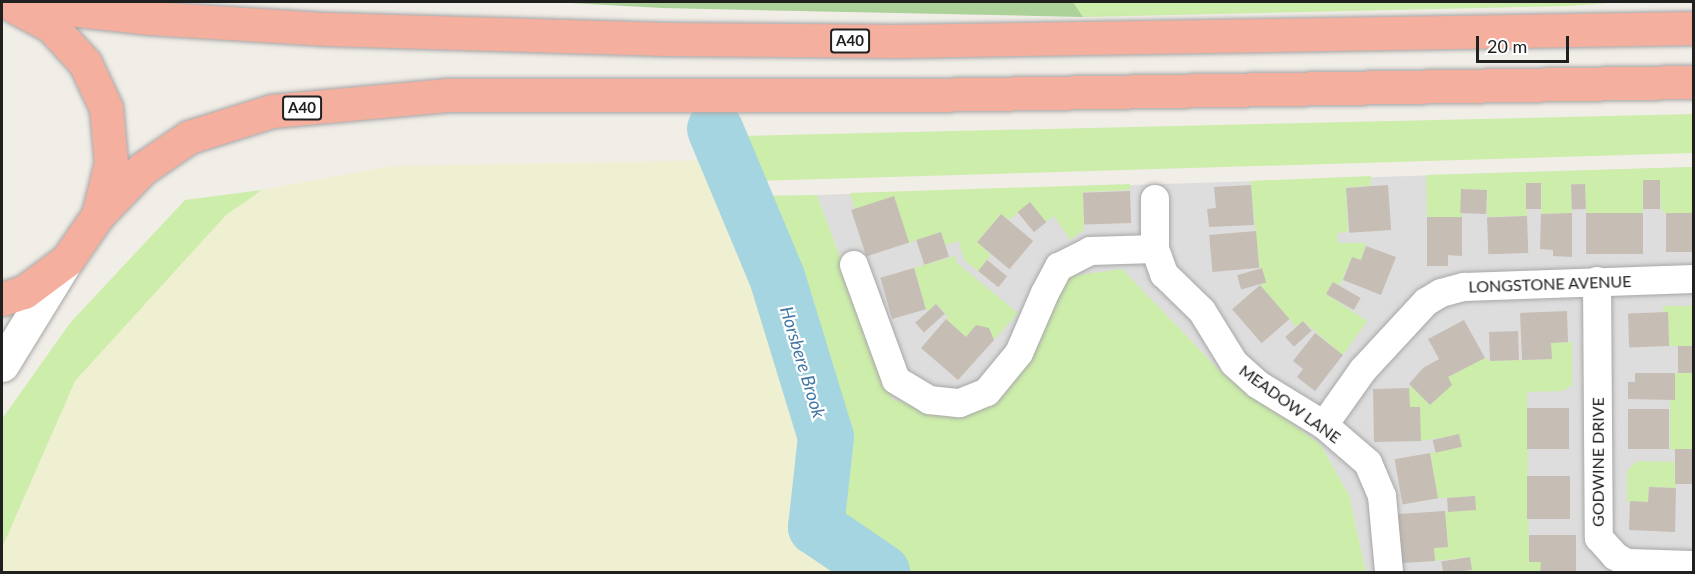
<!DOCTYPE html>
<style>
body{margin:0}
#map{position:relative;width:1695px;height:574px;overflow:hidden;background:#f1ede7;font-family:Lato,sans-serif}
div>[style]{position:absolute}
.residential>*{inset:0;background:#dedddd}
.farmland>*{inset:0;background:#eff0d1}
.grass>*{inset:0;background:#cdedab}
.forest>*{inset:0;background:#acd29a}
.river>*{height:56px;margin:-28px;padding:0 28px;transform-origin:28px;border-radius:28px;background:#a5d5e0}
.building>*{inset:0;background:#c6bdb5;transform-origin:0 0}
.roads{filter:drop-shadow(0 0 2px #a7a7a7) drop-shadow(0 0 2px #a7a7a7)}
.minor>*{height:28px;margin:-14px;padding:0 14px;transform-origin:14px;border-radius:14px;background:#fff}
.tertiary>*{height:33px;margin:-16.5px;padding:0 16.5px;transform-origin:16.5px;border-radius:16.5px;background:#fff}
.trunk>*{height:33px;margin:-16.5px;padding:0 16.5px;transform-origin:16.5px;border-radius:16.5px;background:#f5af9f}
span{translate:-50% -50%;white-space:nowrap;text-align:center;line-height:1.15;-webkit-text-stroke:4.5px #fff;paint-order:stroke}
.shield-label span{padding:2px 4px;background:#fff;border:2px solid;border-radius:4px;-webkit-text-stroke-width:0}
.shield-label{font-size:15px;color:#202020;font-weight:700}
.street-label{font-size:16px;color:#202020}
.water-label{font-size:18px;color:#4277a5;font-style:italic}
.frame{position:absolute;inset:0;border:3px solid #202020;pointer-events:none}
.scale{position:absolute;left:1476px;top:36px;width:93px;height:27px;box-sizing:border-box;border:3px solid #202020;border-top:0;padding-left:8px;font-size:18px;line-height:21px;white-space:nowrap;color:#202020;-webkit-text-stroke:4px #fff;paint-order:stroke}
</style>
<div id="map">
<div class="residential">
<i style="clip-path:polygon(1693px 167px,1693px 572px,1366px 572px,1349px 495px,1320px 444px,1225px 376px,1122px 269px,969px 413px,893px 400px,817px 195px)"></i>
</div>
<div class="farmland">
<i style="clip-path:polygon(728px 160px,777px 277px,826px 437px,816px 527px,882px 572px,2px 572px,2px 548px,75px 381px,226px 215px,262px 190px,392px 166px)"></i>
</div>
<div class="grass">
<i style="clip-path:polygon(1073px 2px,1622px 2px,1570px 6px,1083px 17px)"></i>
<i style="clip-path:polygon(1694px 114px,1693px 153px,756px 181px,742px 136px)"></i>
<i style="clip-path:polygon(1693px 167px,1693px 213px,1666px 214px,1661px 209px,1660px 180px,1643px 181px,1643px 213px,1586px 213px,1585px 184px,1571px 185px,1572px 213px,1541px 214px,1541px 184px,1527px 184px,1527px 216px,1487px 217px,1487px 190px,1462px 189px,1462px 217px,1427px 217px,1426px 175px)"></i>
<i style="clip-path:polygon(1371px 176px,1371px 186px,1346px 187px,1348px 232px,1337px 233px,1338px 243px,1366px 243px,1361px 260px,1352px 257px,1340px 285px,1333px 282px,1326px 294px,1367px 321px,1343px 355px,1303px 321px,1296px 327px,1260px 285px,1266px 282px,1259px 264px,1250px 181px)"></i>
<i style="clip-path:polygon(1130px 184px,1130px 190px,1083px 192px,1084px 230px,1070px 240px,1054px 216px,1046px 222px,1030px 203px,1009px 220px,1001px 214px,977px 242px,991px 255px,978px 271px,964px 260px,959px 241px,945px 245px,941px 232px,909px 243px,855px 209px,850px 193px)"></i>
<i style="clip-path:polygon(262px 190px,226px 215px,75px 381px,2px 548px,2px 419px,70px 323px,185px 200px)"></i>
<i style="clip-path:polygon(817px 195px,893px 400px,969px 413px,1063px 277px,1122px 269px,1225px 376px,1320px 444px,1349px 495px,1366px 572px,882px 572px,816px 527px,826px 437px,744px 196px)"></i>
<i style="clip-path:polygon(955px 256px,957px 263px,1018px 313px,994px 340px,989px 328px,966px 337px,946px 319px,948px 317px,937px 304px,928px 311px,926px 309px,914px 268px)"></i>
<i style="clip-path:polygon(1663px 306px,1693px 306px,1693px 346px,1669px 346px,1668px 313px,1663px 312px)"></i>
<i style="clip-path:polygon(1572px 342px,1572px 385px,1563px 391px,1527px 392px,1529px 561px,1541px 562px,1540px 572px,1455px 572px,1471px 570px,1470px 557px,1435px 561px,1434px 548px,1448px 547px,1445px 511px,1475px 510px,1475px 497px,1438px 498px,1430px 453px,1461px 447px,1459px 435px,1421px 441px,1410px 407px,1409px 388px,1411px 386px,1430px 405px,1451px 385px,1448px 377px,1485px 358px,1490px 361px,1551px 359px,1551px 343px)"></i>
<i style="clip-path:polygon(1675px 373px,1693px 373px,1693px 449px,1670px 450px,1670px 400px,1675px 399px)"></i>
<i style="clip-path:polygon(1637px 461px,1675px 462px,1676px 488px,1649px 487px,1648px 502px,1630px 501px,1627px 504px,1627px 471px)"></i>
</div>
<div class="forest">
<i style="clip-path:polygon(553px 2px,1073px 2px,1083px 17px,662px 8px)"></i>
</div>
<div class="river">
<i style="left:715px;top:129px;width:160px;rotate:67.3deg"></i>
<i style="left:777px;top:277px;width:167px;rotate:73deg"></i>
<i style="left:826px;top:437px;width:91px;rotate:96.3deg"></i>
<i style="left:816px;top:527px;width:80px;rotate:34.3deg"></i>
</div>
<div class="building">
<i style="left:1643px;top:180px;width:17px;height:29px"></i>
<i style="left:1541px;top:183px;width:26px;height:15px;rotate:90deg"></i>
<i style="left:1585px;top:184px;width:25px;height:14px;rotate:88deg"></i>
<i style="clip-path:polygon(1251px 185px,1254px 225px,1209px 227px,1207px 209px,1216px 208px,1214px 187px)"></i>
<i style="left:1388px;top:185px;width:45px;height:42px;rotate:86deg"></i>
<i style="left:1461px;top:189px;width:26px;height:24px;rotate:2deg"></i>
<i style="left:1130px;top:191px;width:32px;height:47px;rotate:88deg"></i>
<i style="left:894px;top:196px;width:49px;height:45px;rotate:72deg"></i>
<i style="left:1030px;top:202px;width:26px;height:16px;rotate:51deg"></i>
<i style="clip-path:polygon(1572px 213px,1572px 257px,1553px 256px,1553px 250px,1540px 249px,1541px 214px)"></i>
<i style="left:1586px;top:213px;width:57px;height:41px"></i>
<i style="left:1694px;top:213px;width:39px;height:28px;rotate:90deg"></i>
<i style="left:1001px;top:214px;width:42px;height:37px;rotate:40deg"></i>
<i style="left:1527px;top:216px;width:37px;height:40px;rotate:88deg"></i>
<i style="clip-path:polygon(1427px 217px,1462px 217px,1462px 256px,1448px 255px,1448px 266px,1427px 266px)"></i>
<i style="left:1256px;top:231px;width:37px;height:47px;rotate:85deg"></i>
<i style="left:941px;top:232px;width:26px;height:26px;rotate:72deg"></i>
<i style="clip-path:polygon(1366px 246px,1396px 257px,1381px 295px,1343px 280px,1352px 257px,1361px 260px)"></i>
<i style="left:987px;top:260px;width:26px;height:14px;rotate:39deg"></i>
<i style="left:914px;top:268px;width:43px;height:35px;rotate:74deg"></i>
<i style="left:1262px;top:268px;width:15px;height:26px;rotate:74deg"></i>
<i style="left:1333px;top:282px;width:32px;height:14px;rotate:30deg"></i>
<i style="left:1260px;top:285px;width:45px;height:37px;rotate:49deg"></i>
<i style="left:936px;top:304px;width:13px;height:28px;rotate:48deg"></i>
<i style="clip-path:polygon(1567px 311px,1568px 342px,1551px 343px,1552px 359px,1522px 360px,1520px 313px)"></i>
<i style="left:1668px;top:312px;width:34px;height:40px;rotate:88deg"></i>
<i style="clip-path:polygon(946px 319px,966px 337px,976px 325px,989px 328px,994px 340px,958px 380px,921px 348px)"></i>
<i style="clip-path:polygon(1464px 320px,1485px 358px,1448px 377px,1452px 385px,1430px 405px,1409px 384px,1423px 368px,1439px 359px,1428px 339px)"></i>
<i style="left:1303px;top:321px;width:13px;height:24px;rotate:48deg"></i>
<i style="left:1518px;top:331px;width:29px;height:29px;rotate:88deg"></i>
<i style="clip-path:polygon(1315px 333px,1343px 355px,1315px 391px,1297px 377px,1303px 369px,1293px 361px)"></i>
<i style="left:1678px;top:346px;width:16px;height:27px"></i>
<i style="clip-path:polygon(1635px 373px,1675px 373px,1675px 400px,1628px 399px,1628px 382px,1635px 382px)"></i>
<i style="clip-path:polygon(1409px 388px,1410px 407px,1420px 407px,1421px 441px,1374px 442px,1373px 389px)"></i>
<i style="left:1527px;top:408px;width:42px;height:41px"></i>
<i style="left:1628px;top:409px;width:41px;height:40px"></i>
<i style="left:1459px;top:434px;width:13px;height:27px;rotate:77deg"></i>
<i style="left:1675px;top:449px;width:19px;height:35px"></i>
<i style="left:1430px;top:453px;width:46px;height:36px;rotate:80deg"></i>
<i style="left:1570px;top:476px;width:43px;height:43px;rotate:90deg"></i>
<i style="clip-path:polygon(1649px 487px,1676px 488px,1675px 532px,1629px 530px,1630px 501px,1648px 502px)"></i>
<i style="left:1475px;top:496px;width:14px;height:28px;rotate:86deg"></i>
<i style="clip-path:polygon(1445px 511px,1448px 547px,1434px 548px,1435px 561px,1402px 563px,1398px 514px)"></i>
<i style="clip-path:polygon(1529px 535px,1576px 535px,1576px 572px,1540px 572px,1541px 562px,1529px 562px)"></i>
<i style="left:1470px;top:557px;width:13px;height:29px;rotate:81deg"></i>
</div>
<div class="roads">
<div class="minor">
<i style="left:1155px;top:199px;width:50px;rotate:90deg"></i>
<i style="left:1155px;top:249px;width:27px;rotate:70deg"></i>
<i style="left:1164px;top:274px;width:53px;rotate:44.2deg"></i>
<i style="left:1202px;top:311px;width:61px;rotate:58.4deg"></i>
<i style="left:1234px;top:363px;width:31px;rotate:42deg"></i>
<i style="left:1257px;top:384px;width:79px;rotate:31.5deg"></i>
<i style="left:1324px;top:425px;width:58px;rotate:40.8deg"></i>
<i style="left:1368px;top:463px;width:36px;rotate:67deg"></i>
<i style="left:1382px;top:496px;width:76px;rotate:84.7deg"></i>
<i style="left:854px;top:265px;width:122px;rotate:69.9deg"></i>
<i style="left:896px;top:380px;width:39px;rotate:31deg"></i>
<i style="left:929px;top:400px;width:31px;rotate:6deg"></i>
<i style="left:960px;top:403px;width:29px;rotate:-22deg"></i>
<i style="left:987px;top:392px;width:50px;rotate:-50.6deg"></i>
<i style="left:1019px;top:353px;width:65px;rotate:-66.6deg"></i>
<i style="left:1045px;top:293px;width:30px;rotate:-62deg"></i>
<i style="left:1059px;top:267px;width:35px;rotate:-27deg"></i>
<i style="left:1090px;top:251px;width:65px;rotate:-1.8deg"></i>
<i style="left:1597px;top:281px;width:257px;rotate:89.6deg"></i>
<i style="left:1599px;top:538px;width:24px;rotate:48deg"></i>
<i style="left:1615px;top:556px;width:14px;rotate:30deg"></i>
<i style="left:1627px;top:563px;width:67px;rotate:1.7deg"></i>
<i style="left:1324px;top:425px;width:67px;rotate:-54.7deg"></i>
<i style="left:1363px;top:370px;width:93px;rotate:-47.2deg"></i>
<i style="left:1426px;top:302px;width:17px;rotate:-31deg"></i>
<i style="left:1441px;top:293px;width:24px;rotate:-15deg"></i>
<i style="left:1464px;top:287px;width:230px;rotate:-2deg"></i>
</div>
<div class="tertiary">
<i style="left:2px;top:365px;width:122px;rotate:-58.4deg"></i>
</div>
<div class="trunk">
<i style="left:7px;top:2px;width:144px;rotate:6.4deg"></i>
<i style="left:150px;top:18px;width:177px;rotate:3.6deg"></i>
<i style="left:327px;top:29px;width:339px;rotate:1.7deg"></i>
<i style="left:666px;top:39px;width:229px;rotate:0.5deg"></i>
<i style="left:895px;top:41px;width:799px;rotate:-0.93deg"></i>
<i style="left:98px;top:215px;width:64px;rotate:-46.3deg"></i>
<i style="left:142px;top:169px;width:57px;rotate:-34.2deg"></i>
<i style="left:189px;top:137px;width:87px;rotate:-17.4deg"></i>
<i style="left:272px;top:111px;width:176px;rotate:-5.2deg"></i>
<i style="left:447px;top:95px;width:476px"></i>
<i style="left:923px;top:95px;width:771px;rotate:-0.97deg"></i>
<i style="left:2px;top:299px;width:23px;rotate:-18deg"></i>
<i style="left:24px;top:292px;width:54px;rotate:-36.7deg"></i>
<i style="left:67px;top:260px;width:55px;rotate:-55.4deg"></i>
<i style="left:98px;top:215px;width:54px;rotate:-76deg"></i>
<i style="left:111px;top:163px;width:55px;rotate:-95.2deg"></i>
<i style="left:106px;top:108px;width:50px;rotate:-115deg"></i>
<i style="left:85px;top:63px;width:50px;rotate:-132.6deg"></i>
<i style="left:51px;top:26px;width:40px;rotate:-152deg"></i>
</div>
</div>
<div class="shield-label">
<span style="left:850px;top:41px">A40</span>
<span style="left:302px;top:108px">A40</span>
</div>
<div class="street-label">
<span style="left:1550px;top:284px;rotate:-2deg">LONGSTONE AVENUE</span>
<span style="left:1290px;top:404px;rotate:36deg">MEADOW LANE</span>
<span style="left:1598px;top:462px;rotate:-90deg">GODWINE DRIVE</span>
</div>
<div class="water-label">
<span style="left:803px;top:362px;rotate:73deg">Horsbere Brook</span>
</div>
<div class="frame"></div>
<div class="scale">20 m</div>
</div>
